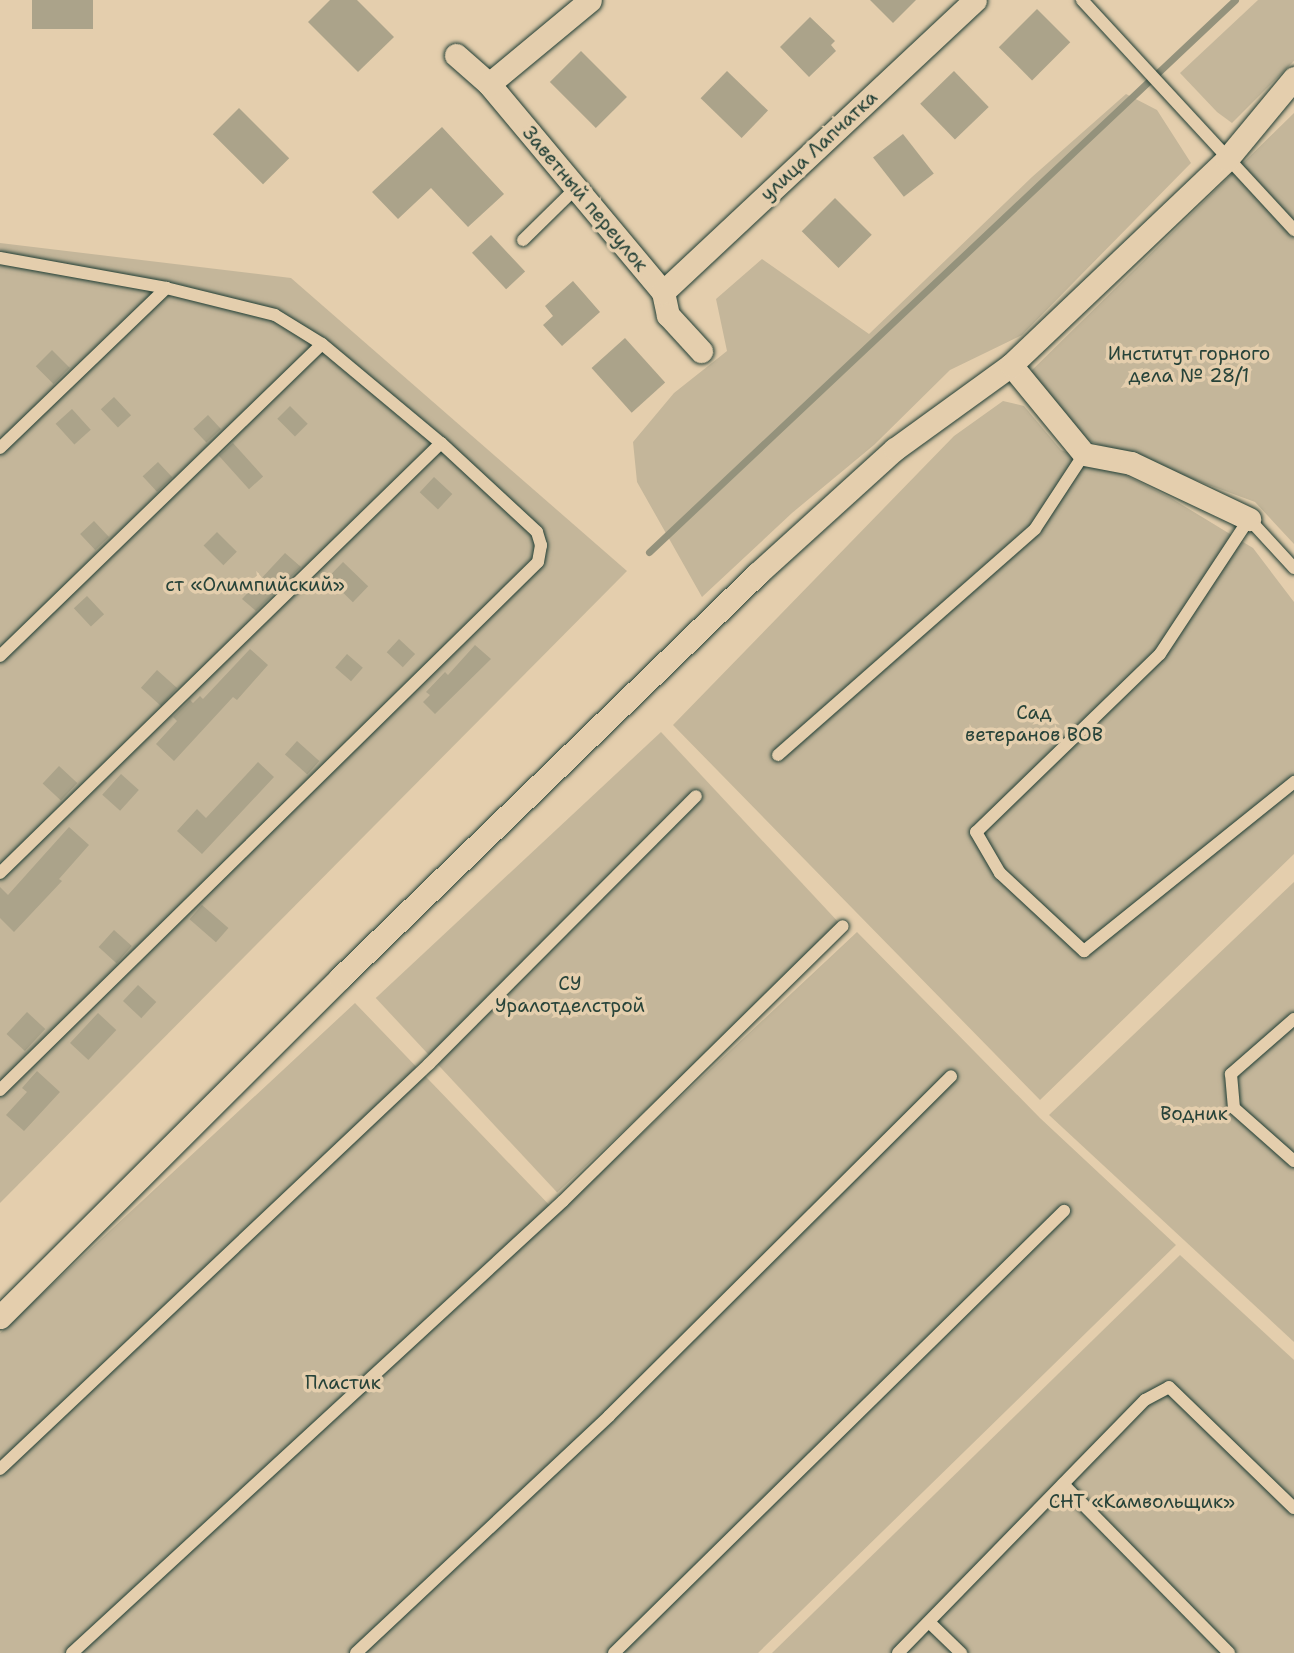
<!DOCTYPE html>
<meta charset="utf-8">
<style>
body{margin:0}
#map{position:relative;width:1294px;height:1653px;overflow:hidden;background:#e4cead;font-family:"Shantell Sans",sans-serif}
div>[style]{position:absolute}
.green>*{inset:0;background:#c4b69a;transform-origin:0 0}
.stream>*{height:7px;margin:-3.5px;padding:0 3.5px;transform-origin:3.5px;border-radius:3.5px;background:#94927c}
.building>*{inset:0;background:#aba38a;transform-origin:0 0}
.roads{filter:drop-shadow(0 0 2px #1f3d34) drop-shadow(0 0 2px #1f3d34)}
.service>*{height:12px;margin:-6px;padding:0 6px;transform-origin:6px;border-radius:6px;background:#e4cead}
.minor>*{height:23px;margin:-11.5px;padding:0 11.5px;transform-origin:11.5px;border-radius:11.5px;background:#e4cead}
span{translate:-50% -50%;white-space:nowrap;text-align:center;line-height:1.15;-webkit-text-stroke:7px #e4cead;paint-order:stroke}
.street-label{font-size:19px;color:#1f3d34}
.park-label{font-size:19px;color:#274339}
</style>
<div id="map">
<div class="green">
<i style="clip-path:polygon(1258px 0,1294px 0,1294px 61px,1232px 123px,1217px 112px,1180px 73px)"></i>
<i style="clip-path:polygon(1126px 94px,1157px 110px,1191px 163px,1022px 335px,950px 370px,874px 445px,792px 513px,702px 597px,637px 482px,633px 442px,674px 393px,727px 351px,716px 299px,762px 259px,869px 334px,1032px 177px)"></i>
<i style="clip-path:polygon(1294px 113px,1294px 544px,1255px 502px,1084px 439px,1028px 374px)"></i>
<i style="clip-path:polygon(0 243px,291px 278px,627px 571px,0 1203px)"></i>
<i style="clip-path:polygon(1003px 401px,1024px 406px,1061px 450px,1125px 475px,1171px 498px,1253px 548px,1294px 602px,1294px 854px,1040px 1100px,673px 725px,954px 436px)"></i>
<i style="left:661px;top:732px;width:266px;height:390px;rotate:47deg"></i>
<i style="clip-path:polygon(1294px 882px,1294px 1342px,1049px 1115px)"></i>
<i style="clip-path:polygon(857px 932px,1040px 1118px,1176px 1245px,758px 1653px,0 1653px,0 1333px,355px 1003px,557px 1213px)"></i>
<i style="clip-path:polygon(1180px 1255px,1294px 1360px,1294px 1653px,772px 1653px)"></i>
</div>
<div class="stream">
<i style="left:649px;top:552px;width:805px;rotate:-43.29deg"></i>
</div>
<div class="building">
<i style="left:32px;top:0;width:61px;height:29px"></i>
<i style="clip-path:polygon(330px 0,357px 0,394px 37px,358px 72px,308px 22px)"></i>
<i style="clip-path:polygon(870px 0,916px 0,893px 23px)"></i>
<i style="left:1037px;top:9px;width:47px;height:54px;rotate:45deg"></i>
<i style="clip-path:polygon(810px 17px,835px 41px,831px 45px,836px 51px,809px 77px,780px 47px)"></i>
<i style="left:581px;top:51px;width:65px;height:44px;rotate:45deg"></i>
<i style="left:727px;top:71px;width:57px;height:38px;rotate:44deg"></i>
<i style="left:954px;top:71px;width:50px;height:47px;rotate:46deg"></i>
<i style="left:239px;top:108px;width:71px;height:37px;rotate:45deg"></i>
<i style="clip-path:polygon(442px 127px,504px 194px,468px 227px,431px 188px,398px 219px,372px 192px)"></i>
<i style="left:903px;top:134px;width:50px;height:38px;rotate:52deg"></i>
<i style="left:835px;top:198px;width:52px;height:47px;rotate:45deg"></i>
<i style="left:491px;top:235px;width:50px;height:26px;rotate:47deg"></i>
<i style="clip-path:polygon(573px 281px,600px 312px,562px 346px,543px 325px,553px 316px,545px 306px)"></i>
<i style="left:625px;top:338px;width:60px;height:45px;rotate:48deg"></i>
<i style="left:52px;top:350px;width:25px;height:23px;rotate:45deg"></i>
<i style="left:114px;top:397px;width:25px;height:18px;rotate:47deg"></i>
<i style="left:290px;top:406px;width:25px;height:18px;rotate:45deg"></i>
<i style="left:72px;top:409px;width:28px;height:22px;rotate:48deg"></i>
<i style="left:208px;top:415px;width:19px;height:20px;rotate:47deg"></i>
<i style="left:233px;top:443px;width:45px;height:19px;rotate:48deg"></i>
<i style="left:158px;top:462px;width:21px;height:21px;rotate:47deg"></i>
<i style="left:434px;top:477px;width:25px;height:21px;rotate:43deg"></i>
<i style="left:94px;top:521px;width:22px;height:19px;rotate:47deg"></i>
<i style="left:217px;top:532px;width:28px;height:19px;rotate:45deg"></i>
<i style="clip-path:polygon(285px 553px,301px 567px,256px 611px,242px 599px)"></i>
<i style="left:343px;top:562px;width:35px;height:22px;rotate:44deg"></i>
<i style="left:87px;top:596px;width:25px;height:18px;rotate:47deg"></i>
<i style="left:399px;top:639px;width:22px;height:18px;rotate:43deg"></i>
<i style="clip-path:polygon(475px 645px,491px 659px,435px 714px,423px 702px,430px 695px,426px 692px,445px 672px,448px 675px)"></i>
<i style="clip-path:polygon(250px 649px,268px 665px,237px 700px,233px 697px,174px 761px,156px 744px,177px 721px,173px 717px,190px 700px,193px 703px,200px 696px,203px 699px)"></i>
<i style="left:347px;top:654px;width:21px;height:18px;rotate:41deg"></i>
<i style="left:157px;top:670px;width:27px;height:24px;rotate:42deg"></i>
<i style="left:297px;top:741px;width:30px;height:18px;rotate:42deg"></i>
<i style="clip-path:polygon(258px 762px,274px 777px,202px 854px,177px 831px,197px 809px,206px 818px)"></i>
<i style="left:59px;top:766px;width:25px;height:24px;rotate:43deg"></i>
<i style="left:121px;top:774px;width:24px;height:28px;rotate:42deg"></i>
<i style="clip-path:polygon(69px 827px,89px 845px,59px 879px,62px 881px,14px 932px,0 918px,0 887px,8px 895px)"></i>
<i style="left:202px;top:905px;width:35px;height:19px;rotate:41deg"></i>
<i style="left:114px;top:930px;width:24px;height:23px;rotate:42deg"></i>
<i style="left:138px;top:985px;width:25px;height:22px;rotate:43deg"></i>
<i style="left:27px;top:1012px;width:25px;height:30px;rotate:43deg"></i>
<i style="left:98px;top:1013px;width:25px;height:41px;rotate:43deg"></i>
<i style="clip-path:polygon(37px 1071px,60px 1092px,24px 1131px,6px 1115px,27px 1092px,22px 1088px)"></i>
</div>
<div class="roads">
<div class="service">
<i style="left:1082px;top:0;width:313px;rotate:47.3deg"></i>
<i style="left:523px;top:240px;width:74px;rotate:-44.5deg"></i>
<i style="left:0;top:258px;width:169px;rotate:10.2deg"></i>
<i style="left:0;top:448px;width:231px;rotate:-43.9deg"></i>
<i style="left:166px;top:288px;width:112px;rotate:13.9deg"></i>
<i style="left:275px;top:315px;width:55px;rotate:31.7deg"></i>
<i style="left:322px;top:344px;width:155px;rotate:39.8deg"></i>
<i style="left:441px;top:443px;width:131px;rotate:42.8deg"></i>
<i style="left:537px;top:532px;width:14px;rotate:73deg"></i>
<i style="left:541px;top:545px;width:17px;rotate:100deg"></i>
<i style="left:538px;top:562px;width:754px;rotate:135.54deg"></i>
<i style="left:1294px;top:568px;width:67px;rotate:-132.6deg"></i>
<i style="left:1249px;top:519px;width:162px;rotate:123.4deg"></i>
<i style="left:1160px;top:654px;width:256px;rotate:135.9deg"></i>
<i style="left:976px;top:832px;width:48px;rotate:59.7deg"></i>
<i style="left:1000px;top:873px;width:115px;rotate:42.9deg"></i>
<i style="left:1084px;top:951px;width:270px;rotate:-38.8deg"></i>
<i style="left:0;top:656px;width:448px;rotate:-44.1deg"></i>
<i style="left:778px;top:755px;width:342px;rotate:-41.3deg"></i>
<i style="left:1035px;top:529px;width:90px;rotate:-56.8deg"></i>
<i style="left:0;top:873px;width:616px;rotate:-44.28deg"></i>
<i style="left:1294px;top:1019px;width:84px;rotate:138.9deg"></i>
<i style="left:1231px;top:1074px;width:34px;rotate:85deg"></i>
<i style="left:1234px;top:1108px;width:80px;rotate:41.5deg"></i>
<i style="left:0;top:1469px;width:590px;rotate:-43.35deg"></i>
<i style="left:429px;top:1064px;width:378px;rotate:-45.1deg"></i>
<i style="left:1063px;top:1484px;width:237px;rotate:45.5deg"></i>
<i style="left:929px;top:1622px;width:45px;rotate:44.1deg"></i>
<i style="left:72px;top:1653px;width:667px;rotate:-42.63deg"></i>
<i style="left:563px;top:1201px;width:392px;rotate:-44.5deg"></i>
<i style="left:356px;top:1653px;width:347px;rotate:-43.1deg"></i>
<i style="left:609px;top:1416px;width:482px;rotate:-44.8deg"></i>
<i style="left:614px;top:1653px;width:631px;rotate:-44.49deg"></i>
<i style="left:898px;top:1653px;width:354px;rotate:-45.7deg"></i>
<i style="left:1145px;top:1400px;width:27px;rotate:-28deg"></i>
<i style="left:1169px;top:1387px;width:174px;rotate:44.1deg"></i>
</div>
<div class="minor">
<i style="left:456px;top:55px;width:44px;rotate:41.3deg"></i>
<i style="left:489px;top:84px;width:271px;rotate:50.1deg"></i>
<i style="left:663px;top:292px;width:24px;rotate:78deg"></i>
<i style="left:668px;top:315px;width:49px;rotate:47.5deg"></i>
<i style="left:489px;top:84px;width:131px;rotate:-39.7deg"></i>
<i style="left:663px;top:292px;width:427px;rotate:-43.1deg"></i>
<i style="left:1011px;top:365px;width:115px;rotate:50.6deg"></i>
<i style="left:1084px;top:454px;width:48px;rotate:10.8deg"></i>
<i style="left:1131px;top:463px;width:131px;rotate:25.4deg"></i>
<i style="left:0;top:1317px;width:480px;rotate:-44.9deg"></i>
<i style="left:340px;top:978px;width:581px;rotate:-44.09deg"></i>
<i style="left:757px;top:574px;width:186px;rotate:-42.2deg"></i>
<i style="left:895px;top:449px;width:143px;rotate:-35.9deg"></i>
<i style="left:1011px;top:365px;width:298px;rotate:-43.6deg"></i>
<i style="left:1227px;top:159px;width:105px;rotate:-50.4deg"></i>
</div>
</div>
<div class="street-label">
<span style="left:819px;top:146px;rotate:-43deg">улица Лапчатка</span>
<span style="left:585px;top:199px;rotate:50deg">Заветный переулок</span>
</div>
<div class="park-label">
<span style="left:1189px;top:365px">Институт горного<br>дела № 28/1</span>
<span style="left:255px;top:585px">ст «Олимпийский»</span>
<span style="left:1034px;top:724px">Сад<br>ветеранов ВОВ</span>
<span style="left:570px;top:995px">СУ<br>Уралотделстрой</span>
<span style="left:1194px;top:1114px">Водник</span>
<span style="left:343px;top:1383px">Пластик</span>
<span style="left:1142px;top:1502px">СНТ «Камвольщик»</span>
</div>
</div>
